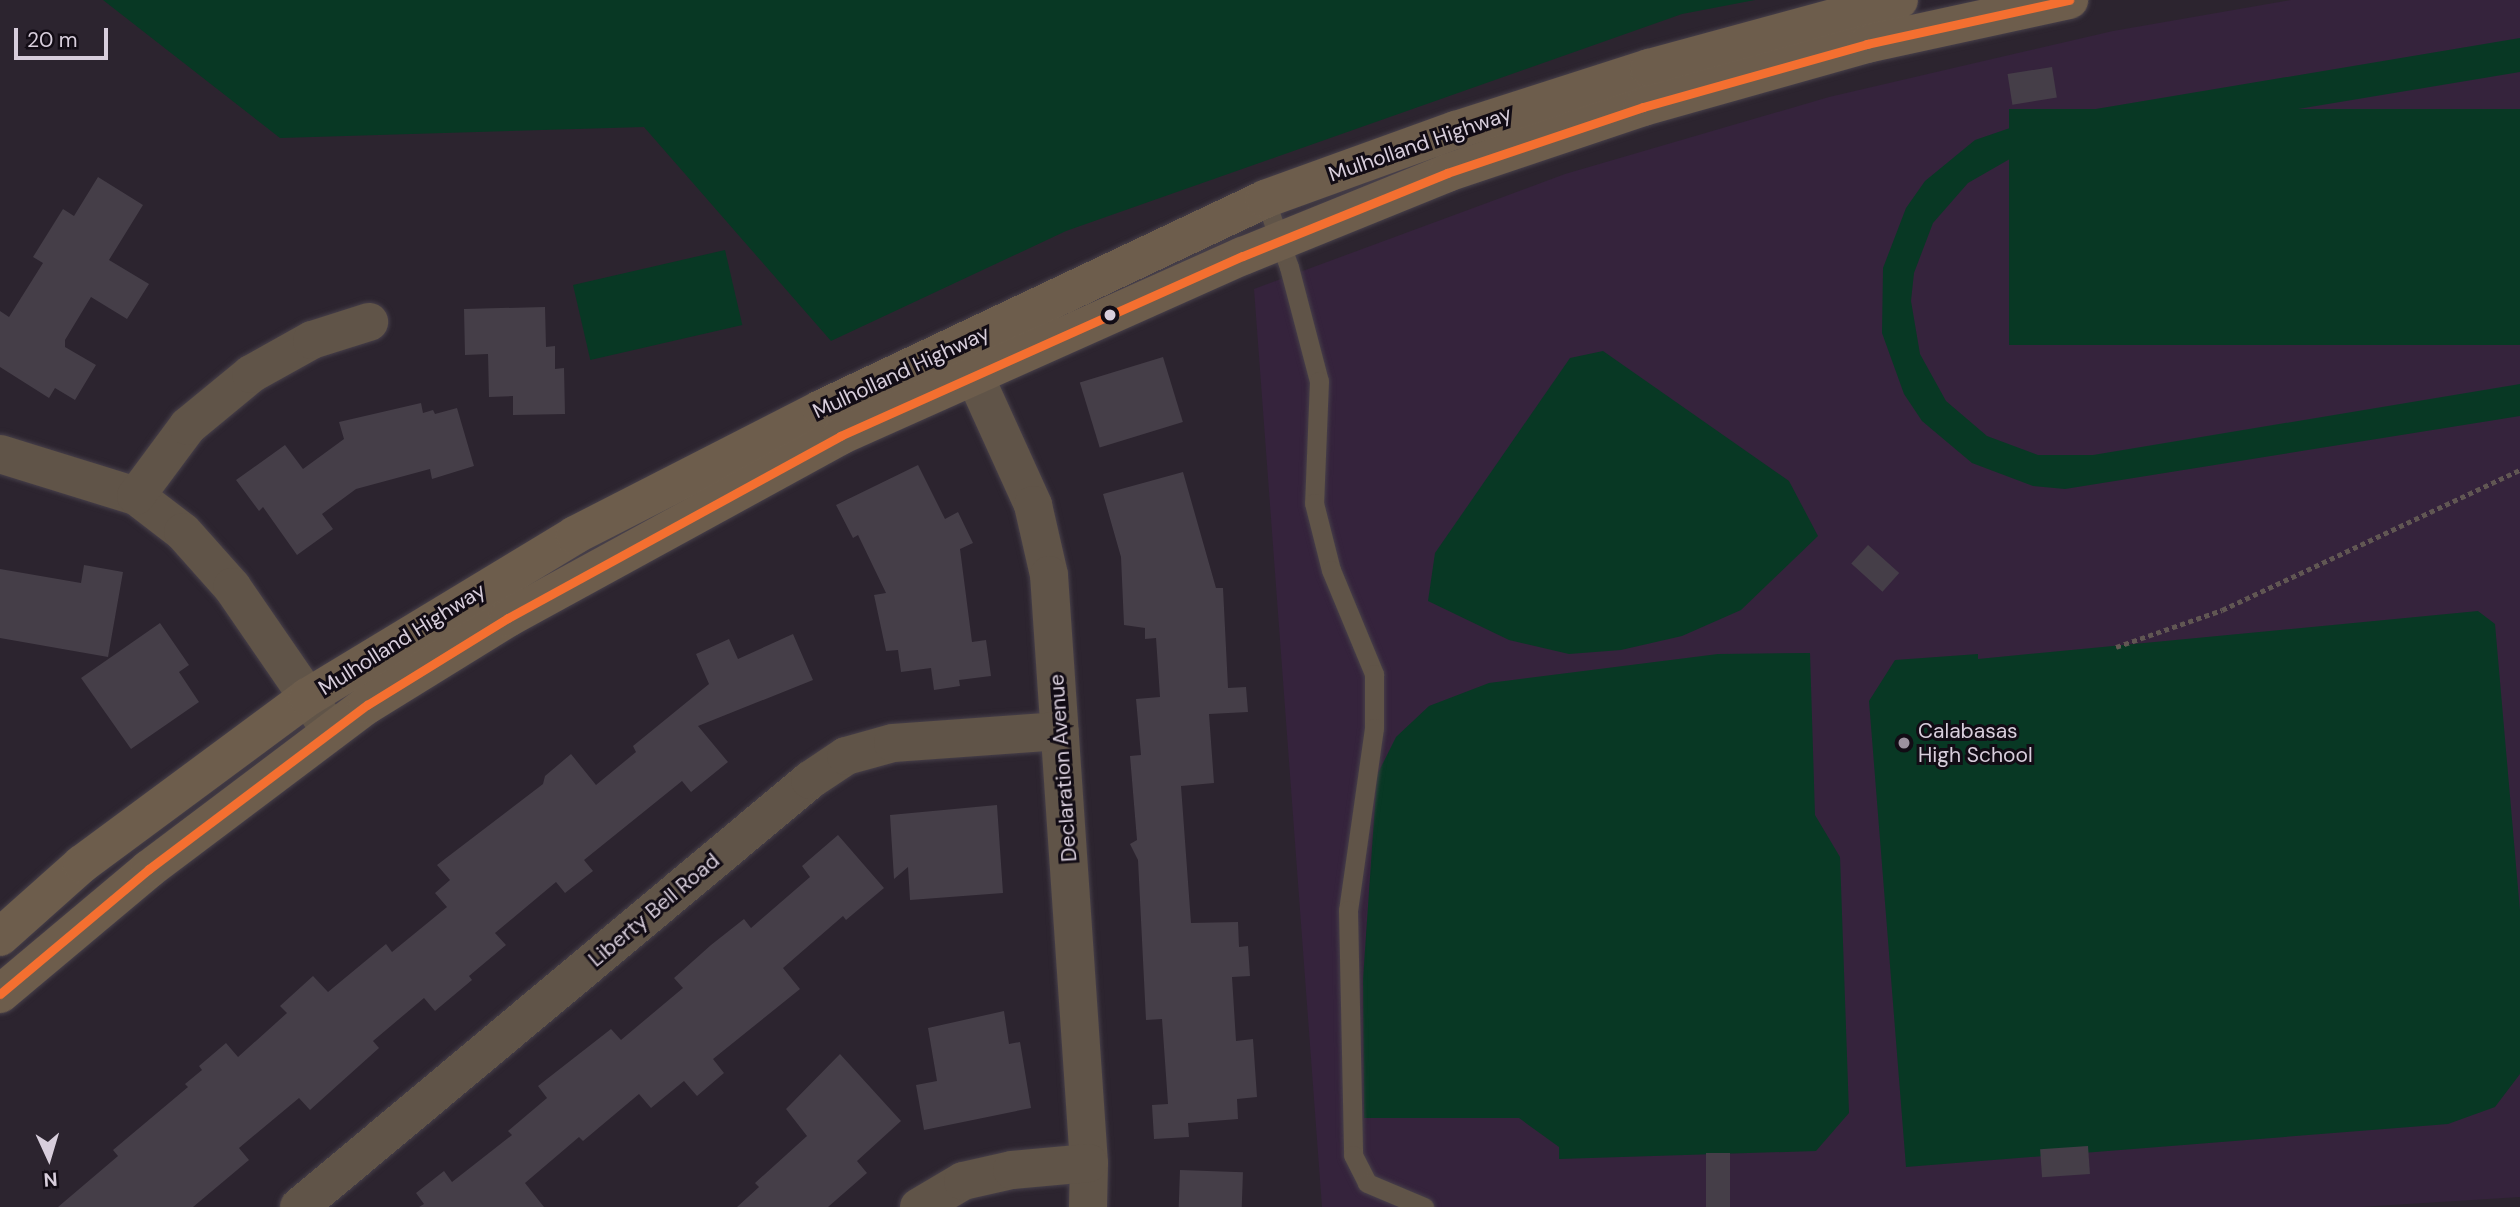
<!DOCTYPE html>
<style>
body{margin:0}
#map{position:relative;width:2520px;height:1207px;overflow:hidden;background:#2c242f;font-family:"DM Sans",sans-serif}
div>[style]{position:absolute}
.built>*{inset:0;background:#35233c}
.green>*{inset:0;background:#083824;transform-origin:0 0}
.building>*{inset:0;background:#453e48;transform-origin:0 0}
.path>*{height:4.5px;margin-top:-2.25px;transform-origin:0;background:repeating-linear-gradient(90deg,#615753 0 5px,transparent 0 8.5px)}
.roads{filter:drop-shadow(0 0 2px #47404a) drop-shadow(0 0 2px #47404a)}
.service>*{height:19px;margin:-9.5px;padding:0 9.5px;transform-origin:9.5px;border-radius:9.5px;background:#605448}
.minor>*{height:38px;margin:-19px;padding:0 19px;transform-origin:19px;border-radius:19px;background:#605448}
.secondary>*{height:38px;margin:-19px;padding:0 19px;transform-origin:19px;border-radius:19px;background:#6d5d4c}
.bus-1>*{height:9px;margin:-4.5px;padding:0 4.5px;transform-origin:4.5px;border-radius:4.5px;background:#f46f30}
.dots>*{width:19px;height:19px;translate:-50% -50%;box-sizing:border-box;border:4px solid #120c15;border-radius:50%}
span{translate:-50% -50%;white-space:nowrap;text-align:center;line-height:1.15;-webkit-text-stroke:6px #120c15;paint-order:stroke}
.street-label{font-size:21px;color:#d8cedc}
.poi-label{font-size:21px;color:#d8cedc}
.left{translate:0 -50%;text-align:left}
.north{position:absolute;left:14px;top:1123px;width:70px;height:70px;-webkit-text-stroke:5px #120c15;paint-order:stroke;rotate:176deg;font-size:19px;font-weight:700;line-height:28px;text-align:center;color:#d8cedc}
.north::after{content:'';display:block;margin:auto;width:24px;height:32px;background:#d8cedc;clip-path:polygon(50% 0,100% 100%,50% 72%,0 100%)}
.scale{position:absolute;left:14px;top:28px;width:94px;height:32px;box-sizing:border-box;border:4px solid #d8cedc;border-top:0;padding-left:9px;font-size:21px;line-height:24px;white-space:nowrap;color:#d8cedc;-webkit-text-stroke:5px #120c15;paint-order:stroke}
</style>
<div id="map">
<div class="built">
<i style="clip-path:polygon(2291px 0,2520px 0,2520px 1197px,2360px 1207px,1322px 1207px,1254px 289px,1565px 174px,1829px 97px,2113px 31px)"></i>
</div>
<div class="green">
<i style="clip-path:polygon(103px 0,1755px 0,1682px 14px,1066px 231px,831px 341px,644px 127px,280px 138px)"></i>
<i style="clip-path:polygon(2520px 38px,2520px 72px,2015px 156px,1968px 183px,1933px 223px,1914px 273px,1911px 301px,1920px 354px,1946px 401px,1987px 436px,2038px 455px,2093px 455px,2520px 384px,2520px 416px,2065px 489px,2033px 486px,1972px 463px,1922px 421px,1904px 394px,1882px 333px,1883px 268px,1906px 208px,1925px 181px,1975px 140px,2036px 119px)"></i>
<i style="left:2520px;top:109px;width:236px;height:511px;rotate:90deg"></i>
<i style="left:725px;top:250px;width:77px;height:156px;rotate:77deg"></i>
<i style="clip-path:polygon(1603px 351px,1789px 481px,1818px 536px,1741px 610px,1682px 636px,1621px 650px,1569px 654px,1509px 640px,1428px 601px,1435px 553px,1570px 358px)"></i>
<i style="clip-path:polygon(2478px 611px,2495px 624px,2520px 911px,2520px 1074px,2495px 1107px,2448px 1124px,1906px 1167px,1869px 701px,1895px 660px,1978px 654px,1978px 659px)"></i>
<i style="clip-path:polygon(1810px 653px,1815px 815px,1840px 857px,1849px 1113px,1816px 1151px,1559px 1159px,1559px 1147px,1519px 1118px,1364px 1118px,1363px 979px,1377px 775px,1396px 737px,1429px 706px,1489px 683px,1718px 654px)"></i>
</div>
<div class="building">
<i style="left:2052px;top:67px;width:31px;height:45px;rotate:81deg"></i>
<i style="clip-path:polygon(98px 177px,143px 205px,109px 260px,149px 284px,127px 319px,91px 297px,65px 340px,65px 347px,96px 365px,75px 400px,55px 388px,49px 398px,0 367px,0 311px,9px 317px,43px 263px,33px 257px,63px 209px,74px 216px)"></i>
<i style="clip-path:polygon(545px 307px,546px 347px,555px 346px,555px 369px,564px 368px,565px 414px,513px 415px,513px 396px,489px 397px,488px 354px,465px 355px,464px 309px)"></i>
<i style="left:1163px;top:357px;width:68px;height:87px;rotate:73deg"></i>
<i style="clip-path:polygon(421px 403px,423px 413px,433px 410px,435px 414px,457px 408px,474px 466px,432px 479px,430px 469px,356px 489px,322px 514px,333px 529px,297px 555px,263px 507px,259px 511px,236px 480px,285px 445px,303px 469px,344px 439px,339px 422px)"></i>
<i style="clip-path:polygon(918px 465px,945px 519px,958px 512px,973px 543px,960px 549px,972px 642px,986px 640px,991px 676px,959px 680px,960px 686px,934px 690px,931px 668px,901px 672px,898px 650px,886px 651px,874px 595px,886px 593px,858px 535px,853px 538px,836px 505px)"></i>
<i style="clip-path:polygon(1183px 472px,1216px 588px,1223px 588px,1228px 688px,1246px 687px,1248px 712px,1209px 714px,1214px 783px,1181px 786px,1191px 923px,1238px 922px,1239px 947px,1248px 946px,1250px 976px,1232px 977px,1236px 1041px,1253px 1039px,1257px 1097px,1237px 1099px,1238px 1119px,1188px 1123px,1189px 1137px,1154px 1139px,1152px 1105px,1168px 1104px,1162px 1019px,1146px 1020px,1138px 860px,1130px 844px,1137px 840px,1130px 756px,1141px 755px,1136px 699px,1160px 697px,1156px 638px,1145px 639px,1145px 628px,1124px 625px,1121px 557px,1103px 494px)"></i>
<i style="left:1868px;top:545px;width:42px;height:25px;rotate:42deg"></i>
<i style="clip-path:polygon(84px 565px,123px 572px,108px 657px,0 638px,0 569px,81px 583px)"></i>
<i style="clip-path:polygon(160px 623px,189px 665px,179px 672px,199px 702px,131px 749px,81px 678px)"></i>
<i style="clip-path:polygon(793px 634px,813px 680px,698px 726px,728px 762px,691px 792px,682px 781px,584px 860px,593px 871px,565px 893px,556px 882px,495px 933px,506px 945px,469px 976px,472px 980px,435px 1011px,424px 998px,373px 1041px,379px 1048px,310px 1110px,299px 1098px,239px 1148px,249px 1160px,193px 1207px,58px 1207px,118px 1156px,113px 1150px,188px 1087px,185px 1084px,202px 1070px,199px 1066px,226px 1043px,238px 1057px,287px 1013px,280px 1006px,313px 976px,328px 992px,386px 944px,392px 952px,447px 907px,435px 893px,450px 880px,437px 865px,543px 784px,545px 776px,571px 754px,596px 785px,636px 752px,633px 746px,709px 684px,696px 654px,729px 639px,738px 659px)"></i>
<i style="clip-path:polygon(997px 805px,1003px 893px,910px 900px,908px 867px,894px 879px,890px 815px)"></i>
<i style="clip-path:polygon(838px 835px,884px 888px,846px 920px,843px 916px,783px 968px,800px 989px,713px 1059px,724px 1073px,697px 1096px,684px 1081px,651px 1108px,639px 1094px,583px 1141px,579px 1137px,525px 1183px,544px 1207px,419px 1207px,424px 1204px,416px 1193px,444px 1171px,452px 1182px,512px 1135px,508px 1131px,547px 1098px,538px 1086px,611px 1029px,621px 1040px,683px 988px,674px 978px,711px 945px,744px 919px,751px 928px,810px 877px,802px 866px)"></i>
<i style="clip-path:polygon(1004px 1011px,1009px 1044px,1020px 1042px,1031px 1108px,924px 1130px,916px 1085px,937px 1081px,928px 1028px)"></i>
<i style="clip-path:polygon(840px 1054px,901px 1121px,857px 1161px,867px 1173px,828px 1207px,737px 1207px,759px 1187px,755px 1183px,807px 1136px,786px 1109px)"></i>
<i style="left:2088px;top:1146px;width:28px;height:48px;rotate:86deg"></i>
<i style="left:1706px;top:1153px;width:24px;height:54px"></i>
<i style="left:1180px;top:1170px;width:63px;height:37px;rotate:2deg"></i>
</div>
<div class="path">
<i style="left:2116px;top:647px;width:112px;rotate:-19.2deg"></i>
<i style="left:2222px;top:610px;width:329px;rotate:-25.2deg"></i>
</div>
<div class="roads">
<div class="service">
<i style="left:1265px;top:199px;width:72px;rotate:70.6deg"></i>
<i style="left:1289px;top:267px;width:118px;rotate:75.3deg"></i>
<i style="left:1319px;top:381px;width:122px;rotate:92.3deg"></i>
<i style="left:1314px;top:503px;width:69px;rotate:75.8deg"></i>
<i style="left:1331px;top:570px;width:113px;rotate:67.5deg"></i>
<i style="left:1374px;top:674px;width:54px;rotate:90deg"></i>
<i style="left:1374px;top:728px;width:184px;rotate:98.1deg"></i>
<i style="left:1348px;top:910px;width:245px;rotate:88.8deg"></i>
<i style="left:1353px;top:1155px;width:31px;rotate:63deg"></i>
<i style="left:1367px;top:1183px;width:62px;rotate:22.8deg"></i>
</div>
<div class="minor">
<i style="left:961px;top:346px;width:175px;rotate:65.6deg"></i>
<i style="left:1033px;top:505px;width:72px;rotate:77.1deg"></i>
<i style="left:1049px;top:575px;width:589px;rotate:86.11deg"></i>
<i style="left:1089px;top:1163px;width:44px;rotate:91.3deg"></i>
<i style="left:0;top:454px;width:142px;rotate:17.2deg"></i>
<i style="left:136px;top:496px;width:59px;rotate:37.5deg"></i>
<i style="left:183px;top:532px;width:74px;rotate:48.3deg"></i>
<i style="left:232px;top:587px;width:175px;rotate:55.5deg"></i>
<i style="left:136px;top:496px;width:87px;rotate:-53.4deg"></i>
<i style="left:188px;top:426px;width:82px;rotate:-39.5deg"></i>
<i style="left:251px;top:374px;width:70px;rotate:-29.1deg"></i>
<i style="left:312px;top:340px;width:60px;rotate:-17.5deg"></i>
<i style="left:299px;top:1207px;width:666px;rotate:-39.88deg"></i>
<i style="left:810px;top:780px;width:43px;rotate:-33.7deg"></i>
<i style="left:846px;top:756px;width:49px;rotate:-15.5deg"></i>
<i style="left:893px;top:743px;width:167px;rotate:-4.1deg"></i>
<i style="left:919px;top:1207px;width:51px;rotate:-30.6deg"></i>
<i style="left:963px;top:1181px;width:50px;rotate:-12.7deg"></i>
<i style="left:1012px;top:1170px;width:77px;rotate:-5.2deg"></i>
</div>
<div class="secondary">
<i style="left:0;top:937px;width:110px;rotate:-41.7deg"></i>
<i style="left:82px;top:864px;width:281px;rotate:-36.5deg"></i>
<i style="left:308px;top:697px;width:312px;rotate:-31.2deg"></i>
<i style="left:575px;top:535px;width:276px;rotate:-27.1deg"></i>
<i style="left:821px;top:409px;width:491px;rotate:-25.3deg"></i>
<i style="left:1265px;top:199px;width:203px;rotate:-19.9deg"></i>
<i style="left:1456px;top:130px;width:203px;rotate:-17.8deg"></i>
<i style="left:1649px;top:68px;width:259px;rotate:-15.2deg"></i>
<i style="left:0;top:994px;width:194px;rotate:-40deg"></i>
<i style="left:149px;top:869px;width:273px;rotate:-37deg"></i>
<i style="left:367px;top:705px;width:166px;rotate:-31.7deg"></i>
<i style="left:508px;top:618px;width:379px;rotate:-28.7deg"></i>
<i style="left:840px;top:436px;width:441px;rotate:-24.1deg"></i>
<i style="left:1243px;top:256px;width:220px;rotate:-22.1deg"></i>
<i style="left:1447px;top:173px;width:207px;rotate:-18.6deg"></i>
<i style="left:1643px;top:107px;width:233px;rotate:-15.7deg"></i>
<i style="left:1867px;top:44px;width:207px;rotate:-12.3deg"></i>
</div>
</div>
<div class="bus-1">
<i style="left:0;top:994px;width:194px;rotate:-40deg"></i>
<i style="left:149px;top:869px;width:273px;rotate:-37deg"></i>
<i style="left:367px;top:705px;width:166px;rotate:-31.7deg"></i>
<i style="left:508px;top:618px;width:379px;rotate:-28.7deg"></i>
<i style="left:840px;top:436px;width:441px;rotate:-24.1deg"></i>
<i style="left:1243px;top:256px;width:220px;rotate:-22.1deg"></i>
<i style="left:1447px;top:173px;width:207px;rotate:-18.6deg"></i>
<i style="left:1643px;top:107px;width:233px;rotate:-15.7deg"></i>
<i style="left:1867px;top:44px;width:207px;rotate:-12.3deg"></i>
</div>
<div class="dots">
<i style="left:1110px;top:315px;background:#d8cedc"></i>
<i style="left:1904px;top:743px;background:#9c929f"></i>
</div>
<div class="street-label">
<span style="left:1420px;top:144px;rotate:-19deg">Mulholland Highway</span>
<span style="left:901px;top:372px;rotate:-25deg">Mulholland Highway</span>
<span style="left:402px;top:639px;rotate:-32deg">Mulholland Highway</span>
<span style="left:1063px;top:768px;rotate:-94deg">Declaration Avenue</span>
<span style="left:654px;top:910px;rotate:-40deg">Liberty Bell Road</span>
</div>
<div class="poi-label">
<span class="left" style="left:1918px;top:743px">Calabasas<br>High School</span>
</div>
<div class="north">N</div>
<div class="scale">20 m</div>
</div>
